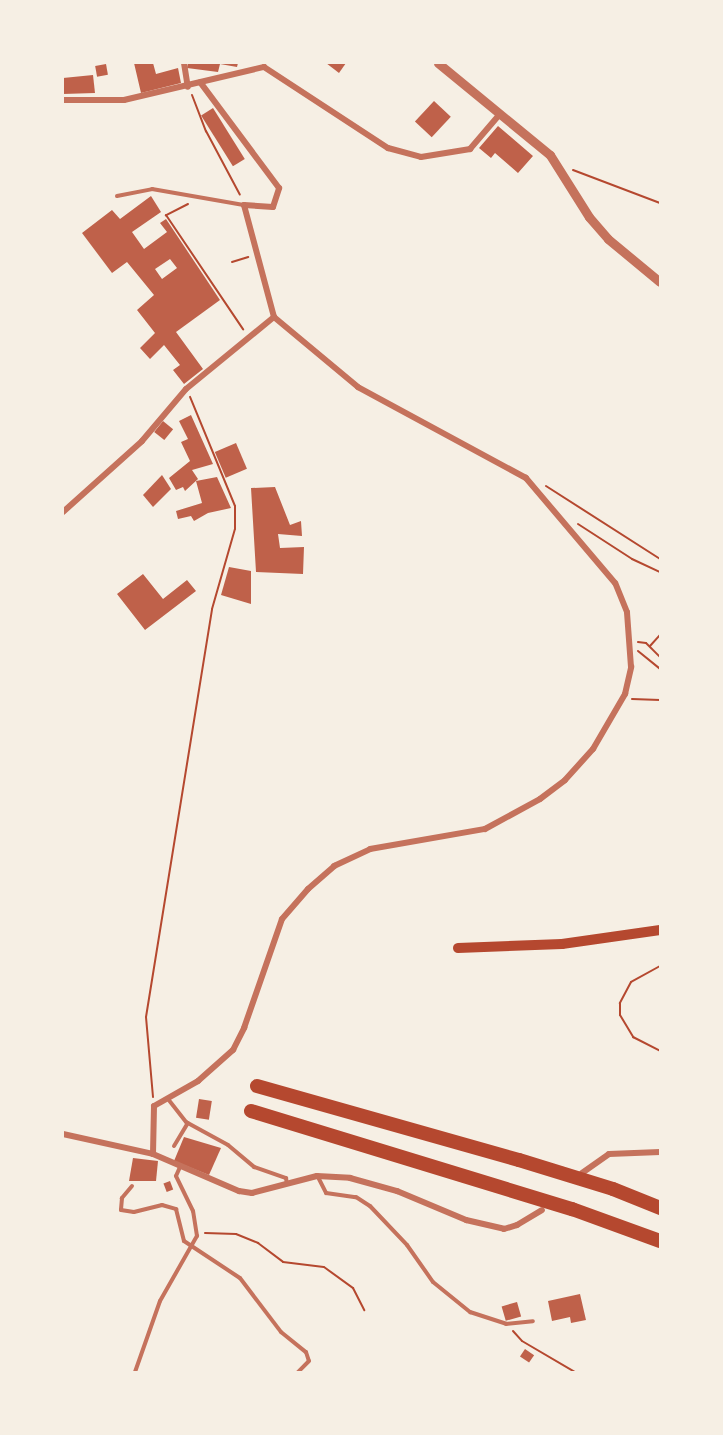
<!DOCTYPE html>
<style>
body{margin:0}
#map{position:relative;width:723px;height:1435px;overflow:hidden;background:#f6efe4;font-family:"Open Sans",sans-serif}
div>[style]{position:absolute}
.building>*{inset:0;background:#bf614a;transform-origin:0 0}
.path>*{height:2px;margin:-1px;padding:0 1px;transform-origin:1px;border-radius:1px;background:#b5482f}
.service>*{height:4px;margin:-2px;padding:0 2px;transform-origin:2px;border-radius:2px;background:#c5725c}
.minor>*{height:6px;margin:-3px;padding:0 3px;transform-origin:3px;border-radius:3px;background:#c5725c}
.tertiary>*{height:9px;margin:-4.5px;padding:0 4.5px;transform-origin:4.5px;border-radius:4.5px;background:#c5725c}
.secondary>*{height:10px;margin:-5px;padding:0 5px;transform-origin:5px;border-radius:5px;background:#b5482f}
.motorway>*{height:14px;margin:-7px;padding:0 7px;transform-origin:7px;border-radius:7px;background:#b5482f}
span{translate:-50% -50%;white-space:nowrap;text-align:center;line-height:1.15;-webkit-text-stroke:4.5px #f6efe4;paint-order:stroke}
.frame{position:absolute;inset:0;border:64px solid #f6efe4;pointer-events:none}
</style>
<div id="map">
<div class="building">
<i style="clip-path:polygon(134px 63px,153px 63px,156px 74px,178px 68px,181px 83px,141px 93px)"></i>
<i style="clip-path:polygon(188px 63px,238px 63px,237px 67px,220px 64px,218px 72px,187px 68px)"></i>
<i style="clip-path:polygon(326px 63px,346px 63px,339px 73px)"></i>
<i style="left:106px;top:64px;width:11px;height:11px;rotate:80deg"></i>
<i style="clip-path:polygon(93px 75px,95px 93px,63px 94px,63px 78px)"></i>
<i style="left:434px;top:101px;width:23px;height:28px;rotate:43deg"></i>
<i style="left:213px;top:108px;width:60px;height:14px;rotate:58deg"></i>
<i style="clip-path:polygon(498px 126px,533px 156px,518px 173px,495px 153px,491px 158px,479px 148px)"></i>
<i style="clip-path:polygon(evenodd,151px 196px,161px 212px,132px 232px,144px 249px,167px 232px,160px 223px,166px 219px,220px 300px,176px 332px,203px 369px,184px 384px,173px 370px,180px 365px,164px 345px,150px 359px,140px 348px,155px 333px,137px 310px,154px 295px,127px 262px,112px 273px,82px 233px,112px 210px,120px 219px,151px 196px,170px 259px,177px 268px,162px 279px,155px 269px,170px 259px)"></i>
<i style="clip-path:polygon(191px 415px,213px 464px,192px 470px,198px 479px,185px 491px,183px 487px,176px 490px,169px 478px,190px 461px,181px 442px,188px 439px,179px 421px)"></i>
<i style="left:163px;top:421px;width:13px;height:14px;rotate:39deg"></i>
<i style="left:236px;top:443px;width:28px;height:23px;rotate:67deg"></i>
<i style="clip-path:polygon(162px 475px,171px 489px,153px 507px,143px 495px)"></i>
<i style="clip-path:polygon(217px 477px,231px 508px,208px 513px,194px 521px,191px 516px,178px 519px,176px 511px,202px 503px,196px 481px)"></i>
<i style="clip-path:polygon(275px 487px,290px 525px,301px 521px,302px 536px,278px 534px,280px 548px,304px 547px,303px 574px,256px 572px,251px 488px)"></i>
<i style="clip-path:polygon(229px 567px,251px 571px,251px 604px,221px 595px)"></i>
<i style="clip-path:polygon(143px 574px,163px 599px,187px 580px,196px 591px,145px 630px,117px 594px)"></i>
<i style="left:199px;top:1099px;width:13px;height:19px;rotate:9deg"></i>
<i style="clip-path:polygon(184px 1137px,221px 1148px,209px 1175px,174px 1161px)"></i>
<i style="clip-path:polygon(133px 1158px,158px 1161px,156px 1181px,129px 1181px)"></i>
<i style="left:170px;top:1181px;width:9px;height:7px;rotate:69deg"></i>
<i style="clip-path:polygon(580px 1294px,586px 1320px,571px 1323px,570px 1317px,552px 1321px,548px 1301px)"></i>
<i style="left:517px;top:1302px;width:15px;height:16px;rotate:74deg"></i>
<i style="left:525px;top:1349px;width:11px;height:9px;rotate:34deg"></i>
</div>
<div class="path">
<i style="left:192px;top:95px;width:39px;rotate:69deg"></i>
<i style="left:206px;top:131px;width:72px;rotate:62deg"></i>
<i style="left:573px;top:170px;width:93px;rotate:20.8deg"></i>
<i style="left:188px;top:204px;width:25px;rotate:153deg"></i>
<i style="left:166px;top:215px;width:138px;rotate:56deg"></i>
<i style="left:232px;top:262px;width:17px;rotate:-17deg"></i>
<i style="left:546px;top:486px;width:135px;rotate:32.6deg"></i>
<i style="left:578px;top:524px;width:64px;rotate:32.9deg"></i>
<i style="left:632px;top:559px;width:31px;rotate:25deg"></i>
<i style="left:638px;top:642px;width:8px;rotate:7deg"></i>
<i style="left:646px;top:643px;width:20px;rotate:45deg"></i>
<i style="left:650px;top:646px;width:15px;rotate:-48deg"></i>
<i style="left:638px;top:651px;width:28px;rotate:39deg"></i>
<i style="left:632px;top:699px;width:28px;rotate:2deg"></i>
<i style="left:660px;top:966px;width:33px;rotate:151deg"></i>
<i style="left:631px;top:982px;width:24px;rotate:118deg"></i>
<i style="left:620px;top:1003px;width:12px;rotate:90deg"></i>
<i style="left:620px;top:1015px;width:26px;rotate:59deg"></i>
<i style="left:633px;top:1037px;width:30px;rotate:27deg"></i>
<i style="left:153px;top:1097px;width:80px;rotate:-95deg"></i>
<i style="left:146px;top:1017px;width:413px;rotate:-80.8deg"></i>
<i style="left:212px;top:609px;width:83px;rotate:-74deg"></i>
<i style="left:235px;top:529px;width:23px;rotate:-90deg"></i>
<i style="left:235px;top:506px;width:118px;rotate:-112.4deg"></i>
<i style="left:205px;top:1233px;width:31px;rotate:2deg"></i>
<i style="left:236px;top:1234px;width:24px;rotate:22deg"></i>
<i style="left:258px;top:1243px;width:31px;rotate:37deg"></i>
<i style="left:283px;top:1262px;width:41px;rotate:7deg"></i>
<i style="left:324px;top:1267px;width:36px;rotate:36deg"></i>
<i style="left:353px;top:1288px;width:25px;rotate:63deg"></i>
<i style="left:513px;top:1331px;width:13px;rotate:48deg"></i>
<i style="left:522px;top:1341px;width:61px;rotate:30.3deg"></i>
</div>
<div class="service">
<i style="left:117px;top:196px;width:36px;rotate:-11deg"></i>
<i style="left:152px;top:189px;width:93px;rotate:9.9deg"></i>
<i style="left:168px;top:1099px;width:29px;rotate:52deg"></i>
<i style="left:186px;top:1122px;width:48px;rotate:28.7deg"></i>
<i style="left:228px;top:1145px;width:34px;rotate:40deg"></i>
<i style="left:254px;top:1167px;width:34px;rotate:19deg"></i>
<i style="left:286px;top:1178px;width:6px;rotate:81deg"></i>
<i style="left:174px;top:1146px;width:27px;rotate:-59deg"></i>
<i style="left:318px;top:1177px;width:18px;rotate:63deg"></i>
<i style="left:326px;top:1193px;width:30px;rotate:8deg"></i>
<i style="left:356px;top:1197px;width:17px;rotate:33deg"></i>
<i style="left:370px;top:1206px;width:54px;rotate:46.5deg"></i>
<i style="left:407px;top:1245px;width:45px;rotate:54.9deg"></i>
<i style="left:433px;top:1282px;width:48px;rotate:39deg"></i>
<i style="left:470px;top:1312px;width:38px;rotate:18deg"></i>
<i style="left:506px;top:1324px;width:27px;rotate:-6deg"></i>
<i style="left:132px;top:1186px;width:16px;rotate:130deg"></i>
<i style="left:122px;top:1198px;width:12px;rotate:95deg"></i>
<i style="left:121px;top:1210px;width:13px;rotate:9deg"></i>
<i style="left:134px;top:1212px;width:29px;rotate:-14deg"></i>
<i style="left:162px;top:1205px;width:15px;rotate:16deg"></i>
<i style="left:176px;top:1209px;width:33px;rotate:76deg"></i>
<i style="left:184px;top:1241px;width:67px;rotate:33.5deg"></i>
<i style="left:240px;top:1278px;width:68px;rotate:52.8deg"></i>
<i style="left:281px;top:1332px;width:32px;rotate:39deg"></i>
<i style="left:306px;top:1352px;width:9px;rotate:72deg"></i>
<i style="left:309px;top:1361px;width:16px;rotate:135deg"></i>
<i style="left:135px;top:1372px;width:75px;rotate:-70.6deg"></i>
<i style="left:160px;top:1301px;width:75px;rotate:-60.4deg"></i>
<i style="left:197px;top:1236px;width:25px;rotate:-99deg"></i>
<i style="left:193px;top:1211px;width:39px;rotate:-116deg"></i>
<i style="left:176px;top:1176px;width:10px;rotate:-66deg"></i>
</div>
<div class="minor">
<i style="left:184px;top:63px;width:24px;rotate:81deg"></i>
<i style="left:63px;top:100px;width:61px"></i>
<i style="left:124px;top:100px;width:144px;rotate:-13.3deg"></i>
<i style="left:264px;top:67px;width:148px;rotate:33.2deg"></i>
<i style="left:388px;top:148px;width:34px;rotate:15deg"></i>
<i style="left:421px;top:157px;width:50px;rotate:-9.3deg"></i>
<i style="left:470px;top:149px;width:46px;rotate:-49.4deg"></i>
<i style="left:63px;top:512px;width:106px;rotate:-41.9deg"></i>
<i style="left:142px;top:441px;width:68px;rotate:-49.8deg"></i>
<i style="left:186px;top:389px;width:114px;rotate:-39.3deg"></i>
<i style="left:274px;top:317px;width:116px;rotate:-105deg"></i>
<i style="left:244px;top:205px;width:29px;rotate:4deg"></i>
<i style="left:273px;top:207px;width:20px;rotate:-72deg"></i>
<i style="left:279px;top:188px;width:132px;rotate:-126.7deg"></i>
<i style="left:63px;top:1134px;width:92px;rotate:12.5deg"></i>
<i style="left:153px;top:1154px;width:94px;rotate:23.3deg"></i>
<i style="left:239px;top:1191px;width:13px;rotate:9deg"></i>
<i style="left:252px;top:1193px;width:67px;rotate:-14.7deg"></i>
<i style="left:317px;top:1176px;width:33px;rotate:3deg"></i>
<i style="left:350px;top:1178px;width:49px;rotate:15.5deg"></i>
<i style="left:397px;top:1191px;width:75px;rotate:22.8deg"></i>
<i style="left:466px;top:1220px;width:39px;rotate:13deg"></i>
<i style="left:504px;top:1229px;width:14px;rotate:-17deg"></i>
<i style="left:517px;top:1225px;width:29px;rotate:-31deg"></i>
<i style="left:153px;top:1154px;width:48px;rotate:-88.8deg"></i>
<i style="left:154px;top:1106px;width:51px;rotate:-29.6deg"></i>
<i style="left:198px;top:1081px;width:47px;rotate:-41.5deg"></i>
<i style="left:233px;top:1050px;width:25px;rotate:-63deg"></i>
<i style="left:244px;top:1028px;width:115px;rotate:-70.8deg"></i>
<i style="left:282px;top:919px;width:40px;rotate:-49deg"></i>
<i style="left:308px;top:889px;width:35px;rotate:-41deg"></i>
<i style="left:334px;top:866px;width:40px;rotate:-25deg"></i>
<i style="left:370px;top:849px;width:117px;rotate:-9.9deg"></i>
<i style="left:485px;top:829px;width:63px;rotate:-28.6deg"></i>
<i style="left:540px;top:799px;width:31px;rotate:-37deg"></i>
<i style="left:565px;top:780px;width:42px;rotate:-47.9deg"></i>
<i style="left:593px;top:749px;width:64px;rotate:-59.8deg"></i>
<i style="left:625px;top:694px;width:28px;rotate:-77deg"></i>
<i style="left:631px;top:667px;width:55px;rotate:-94.2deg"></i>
<i style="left:627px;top:612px;width:31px;rotate:-112deg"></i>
<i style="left:615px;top:583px;width:138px;rotate:-130.3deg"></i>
<i style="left:526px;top:478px;width:191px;rotate:-151.6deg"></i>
<i style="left:358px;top:387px;width:109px;rotate:-140.2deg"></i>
<i style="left:582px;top:1173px;width:33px;rotate:-35deg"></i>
<i style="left:609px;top:1154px;width:51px;rotate:-2.2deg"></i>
</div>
<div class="tertiary">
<i style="left:438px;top:63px;width:145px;rotate:39.4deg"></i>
<i style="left:550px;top:155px;width:73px;rotate:57.8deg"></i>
<i style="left:589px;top:217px;width:29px;rotate:49deg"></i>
<i style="left:608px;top:239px;width:67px;rotate:39.6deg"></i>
</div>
<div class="secondary">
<i style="left:458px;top:948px;width:104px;rotate:-2.2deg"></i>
<i style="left:562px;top:944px;width:99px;rotate:-8.1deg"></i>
</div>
<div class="motorway">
<i style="left:257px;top:1086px;width:272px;rotate:15.8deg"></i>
<i style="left:519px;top:1160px;width:98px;rotate:17.1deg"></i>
<i style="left:613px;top:1189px;width:51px;rotate:22deg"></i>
<i style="left:251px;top:1111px;width:336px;rotate:17deg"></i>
<i style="left:572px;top:1209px;width:94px;rotate:20deg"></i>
</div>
<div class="frame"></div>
</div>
